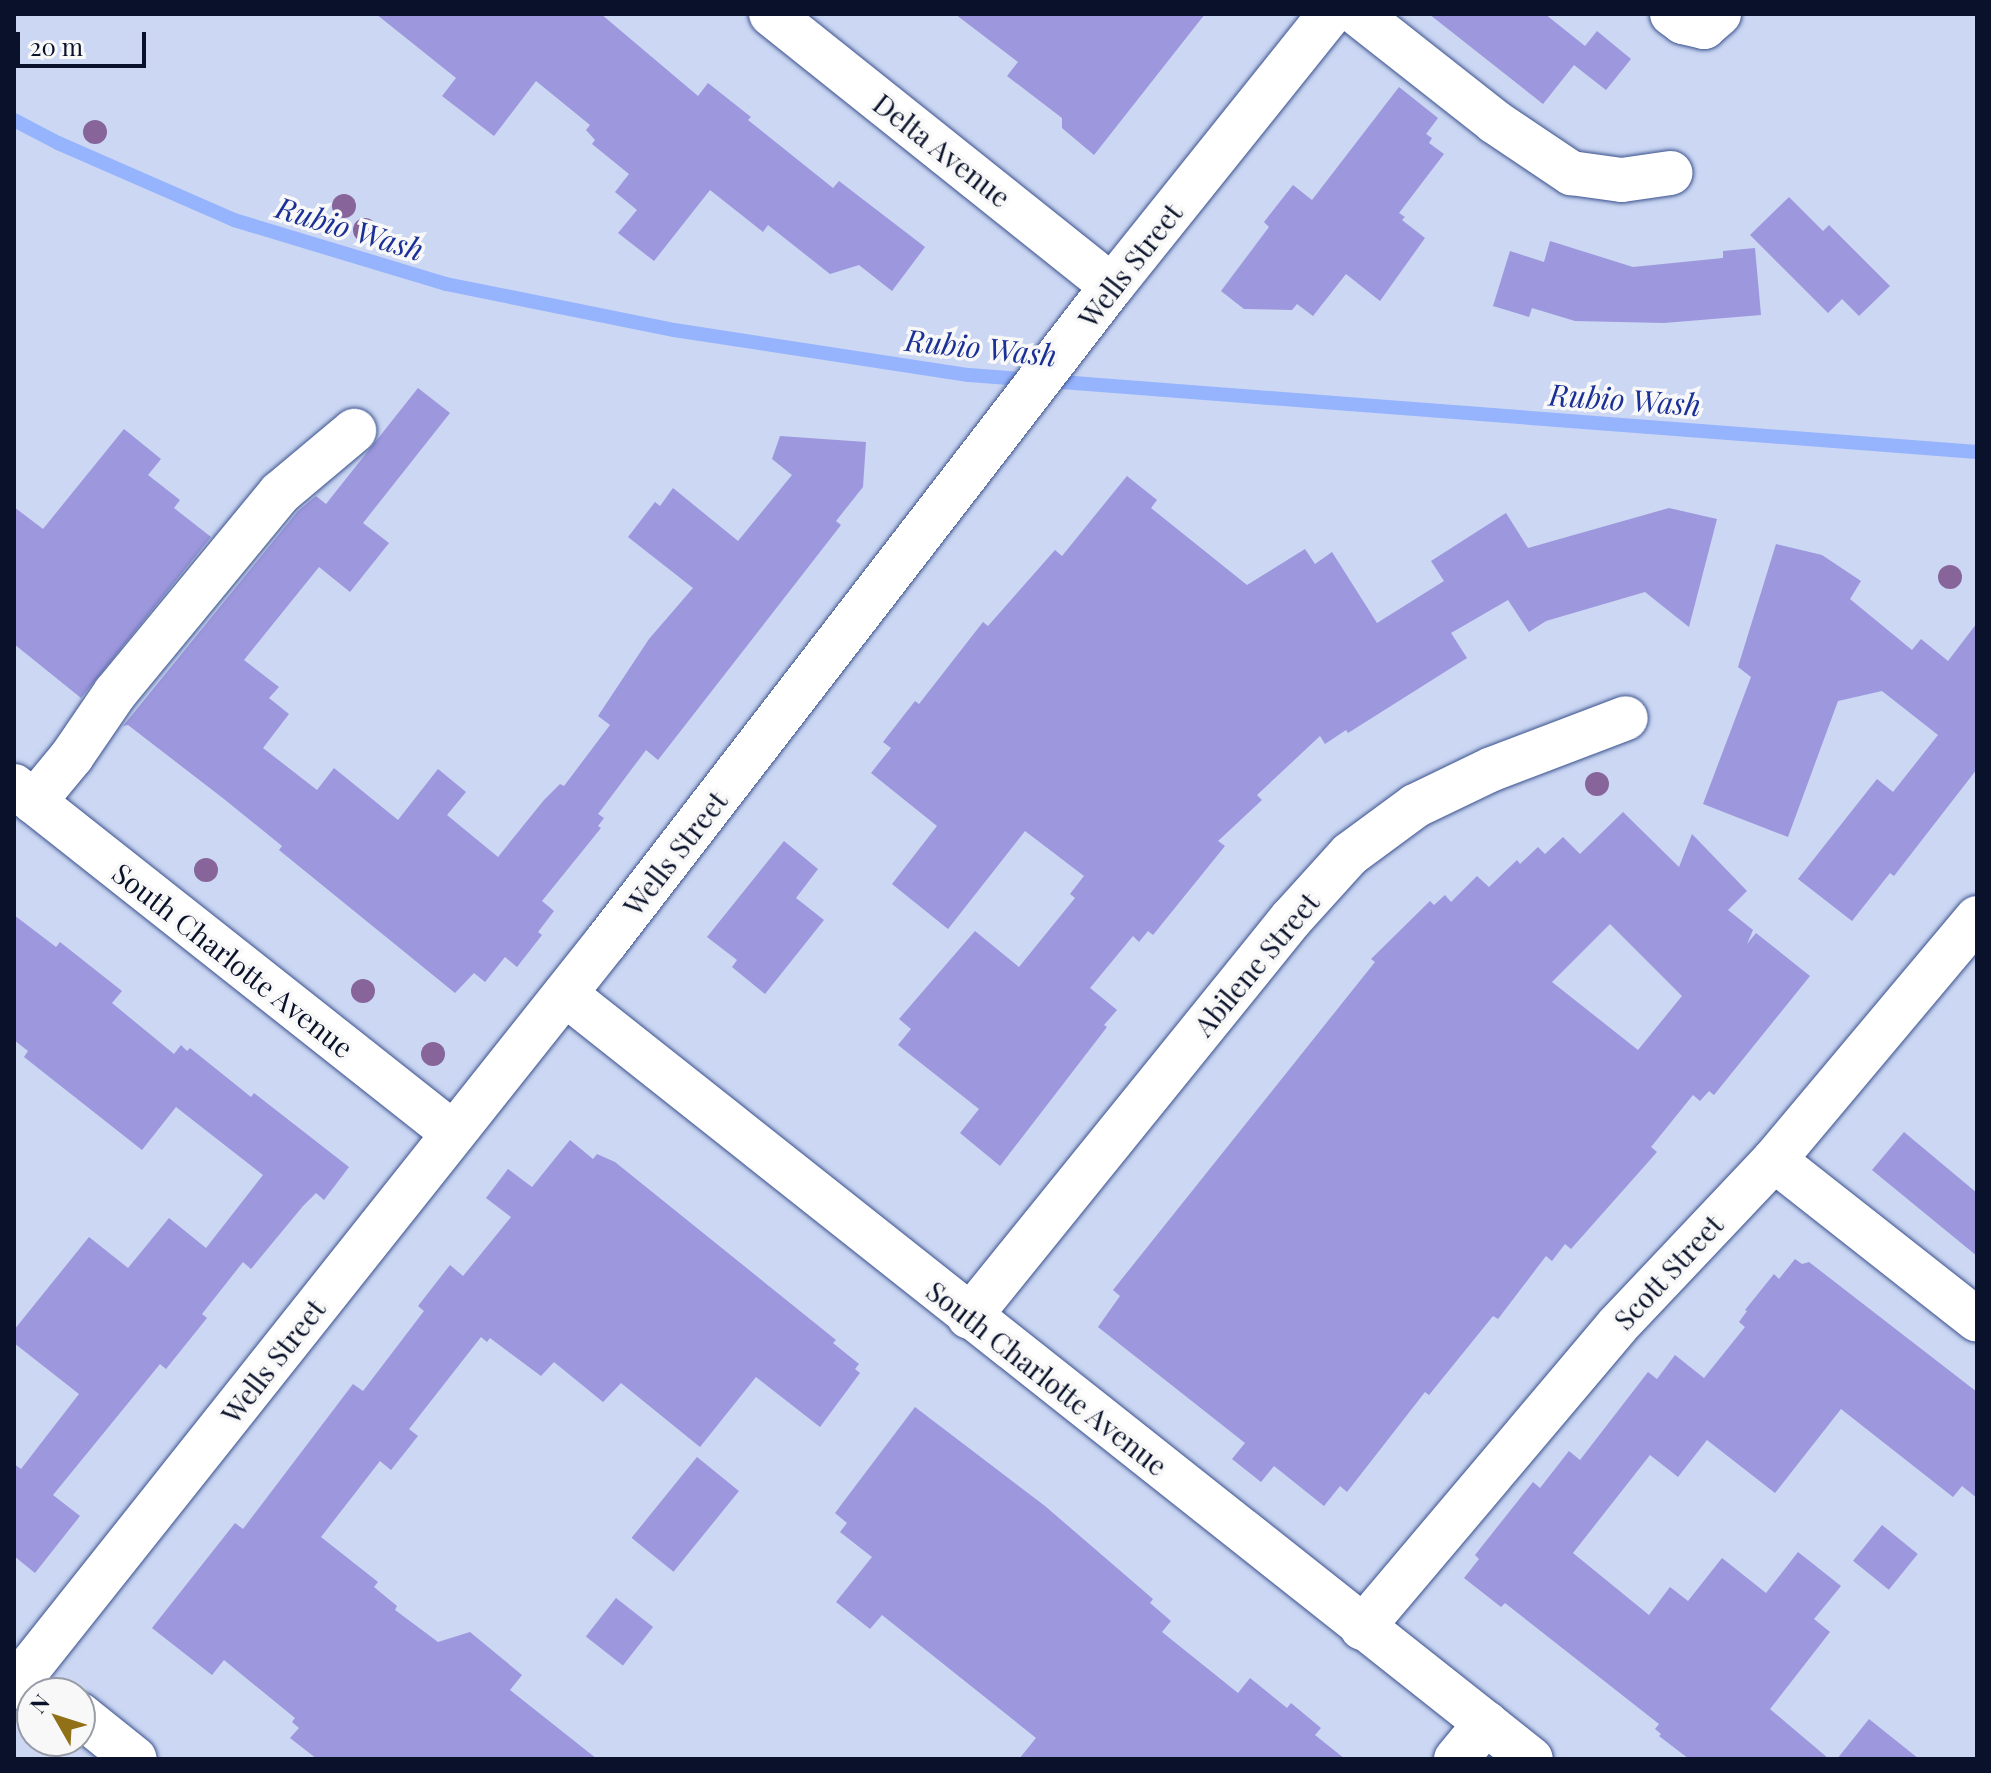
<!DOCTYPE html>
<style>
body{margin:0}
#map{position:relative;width:1991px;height:1773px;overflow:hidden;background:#cbd7f3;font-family:"Playfair Display",serif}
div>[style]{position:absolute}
.stream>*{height:14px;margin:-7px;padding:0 7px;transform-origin:7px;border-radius:7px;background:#96b3fd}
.building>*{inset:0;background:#9d97dd;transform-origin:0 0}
.roads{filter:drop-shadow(0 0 2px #3b518d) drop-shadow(0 0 2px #3b518d)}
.minor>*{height:44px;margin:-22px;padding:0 22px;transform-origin:22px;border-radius:22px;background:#fff}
.trees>*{width:24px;height:24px;margin:-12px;border-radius:50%;background:#87659a}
span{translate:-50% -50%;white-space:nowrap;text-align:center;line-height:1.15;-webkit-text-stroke:7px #f8f8f8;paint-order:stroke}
.street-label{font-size:28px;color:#09122a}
.water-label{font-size:30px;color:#1a3096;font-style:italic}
.frame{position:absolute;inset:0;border:16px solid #09122a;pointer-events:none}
.north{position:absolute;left:16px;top:1677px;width:80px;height:80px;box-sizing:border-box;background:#f8f8f8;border:2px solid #989ca6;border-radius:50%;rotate:309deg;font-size:22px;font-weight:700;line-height:32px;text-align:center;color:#09122a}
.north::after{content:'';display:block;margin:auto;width:28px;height:36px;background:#917117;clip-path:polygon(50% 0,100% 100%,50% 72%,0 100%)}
.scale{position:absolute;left:16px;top:32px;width:130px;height:36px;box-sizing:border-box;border:4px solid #09122a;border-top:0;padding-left:10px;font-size:24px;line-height:28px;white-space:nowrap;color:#09122a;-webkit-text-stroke:6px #f8f8f8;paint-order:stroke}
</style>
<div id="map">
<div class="stream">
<i style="left:14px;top:120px;width:50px;rotate:27.6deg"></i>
<i style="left:58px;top:143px;width:192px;rotate:23.6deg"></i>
<i style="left:234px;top:220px;width:221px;rotate:16.8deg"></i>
<i style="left:446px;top:284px;width:233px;rotate:11.4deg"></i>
<i style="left:674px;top:330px;width:298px;rotate:8.7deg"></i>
<i style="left:969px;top:375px;width:1011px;rotate:4.37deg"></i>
</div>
<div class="building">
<i style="clip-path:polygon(376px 14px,601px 14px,698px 96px,708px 83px,751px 117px,748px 120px,833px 188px,839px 181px,925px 247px,892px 291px,859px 265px,830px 274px,768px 225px,763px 232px,710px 190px,654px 261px,618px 233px,637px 210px,615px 192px,629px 174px,592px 144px,595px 140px,586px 130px,590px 125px,536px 81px,494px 136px,442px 96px,456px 78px)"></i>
<i style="clip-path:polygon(955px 14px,1205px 14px,1094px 155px,1062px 128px,1062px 118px,1007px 76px,1018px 62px)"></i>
<i style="clip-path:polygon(1429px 14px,1545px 14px,1585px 46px,1597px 31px,1631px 59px,1606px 90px,1574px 65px,1543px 104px)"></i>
<i style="clip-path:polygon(1399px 87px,1438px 118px,1426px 134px,1432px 138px,1429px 143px,1444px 154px,1399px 213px,1405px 217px,1402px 220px,1425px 238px,1380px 301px,1346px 274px,1313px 316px,1297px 304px,1292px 310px,1244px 309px,1221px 291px,1269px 227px,1264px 222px,1293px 185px,1312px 200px)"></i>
<i style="clip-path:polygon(1789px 197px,1823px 231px,1829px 225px,1890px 286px,1859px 316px,1842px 299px,1828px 313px,1750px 235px)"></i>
<i style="clip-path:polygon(1550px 241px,1633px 267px,1723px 258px,1723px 251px,1755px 248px,1761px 315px,1664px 323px,1575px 321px,1532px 308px,1529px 317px,1493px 306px,1510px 251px,1544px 262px)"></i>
<i style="clip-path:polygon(418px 388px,450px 413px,363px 523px,389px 543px,350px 592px,319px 567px,244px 660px,279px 687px,269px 698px,289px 714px,263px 748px,317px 790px,334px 768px,398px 820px,438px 769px,466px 792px,447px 815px,498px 857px,544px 800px,560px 784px,564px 786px,610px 725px,598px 716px,649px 639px,693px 588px,628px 537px,655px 502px,660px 506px,673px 488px,738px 541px,792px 475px,772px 459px,780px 436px,866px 442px,863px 487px,836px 521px,841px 525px,658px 760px,646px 750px,598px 814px,604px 818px,598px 826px,601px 828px,542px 901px,554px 911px,538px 932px,542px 935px,517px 967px,505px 957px,485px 982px,474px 973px,455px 993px,279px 850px,282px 846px,224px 799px,128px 725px,123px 726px,298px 511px,316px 496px,326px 504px)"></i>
<i style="clip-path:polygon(124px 429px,161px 459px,148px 475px,180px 500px,174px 508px,211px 537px,81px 698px,14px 644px,14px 507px,43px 529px)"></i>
<i style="clip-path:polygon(1127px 476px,1157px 500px,1151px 508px,1247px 585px,1305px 549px,1315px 564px,1332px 552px,1377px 623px,1444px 581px,1431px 561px,1506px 513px,1528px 548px,1669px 508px,1717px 519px,1689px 627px,1645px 592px,1546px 621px,1529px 632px,1508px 600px,1451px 633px,1467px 658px,1348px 733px,1346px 730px,1325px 744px,1320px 736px,1257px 795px,1262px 800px,1218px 841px,1225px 846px,1153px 935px,1148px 931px,1139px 942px,1133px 936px,1090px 988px,1117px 1010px,1104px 1025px,1107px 1027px,1000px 1166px,960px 1133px,979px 1109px,898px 1045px,911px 1029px,899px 1019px,975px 931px,1019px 967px,1075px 898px,1070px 894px,1084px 876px,1025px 831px,948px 929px,892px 884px,937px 826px,871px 773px,891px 748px,883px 742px,915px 701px,919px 704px,983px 622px,988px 626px,1055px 550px,1062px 556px)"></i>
<i style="clip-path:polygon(1776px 544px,1822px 555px,1861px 581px,1850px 599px,1912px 650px,1921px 639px,1948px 661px,1977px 623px,1977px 769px,1894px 876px,1890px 873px,1852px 921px,1798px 879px,1877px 779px,1893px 792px,1938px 735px,1882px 691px,1838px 701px,1788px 837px,1703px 804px,1751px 677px,1738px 667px)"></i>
<i style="clip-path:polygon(evenodd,1623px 812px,1679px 867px,1692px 834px,1747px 891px,1728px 910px,1753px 930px,1747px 944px,1756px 933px,1810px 976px,1714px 1095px,1709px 1091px,1700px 1101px,1693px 1095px,1651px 1147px,1657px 1152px,1571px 1249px,1565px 1244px,1552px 1261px,1546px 1256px,1498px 1319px,1493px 1316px,1429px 1395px,1425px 1392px,1347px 1492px,1340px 1486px,1324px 1506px,1274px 1466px,1261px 1482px,1232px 1459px,1245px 1443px,1098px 1327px,1120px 1296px,1113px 1290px,1375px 962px,1371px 959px,1430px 901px,1434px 905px,1445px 895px,1451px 902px,1477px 876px,1489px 887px,1517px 860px,1520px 864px,1538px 847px,1545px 854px,1563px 837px,1580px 854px,1623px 812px,1610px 924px,1682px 996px,1638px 1050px,1552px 982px,1610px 924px)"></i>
<i style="clip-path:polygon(784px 841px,818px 869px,796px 898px,824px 920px,765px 994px,732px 967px,737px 960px,707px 937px)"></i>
<i style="clip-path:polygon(14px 915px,56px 947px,60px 942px,122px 991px,112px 1003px,174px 1054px,181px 1045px,187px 1051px,190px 1048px,251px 1097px,254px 1093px,349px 1167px,324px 1200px,316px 1193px,303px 1206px,251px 1269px,243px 1262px,202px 1314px,207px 1318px,166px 1369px,160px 1364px,53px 1495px,80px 1516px,35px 1573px,14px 1556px,14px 1464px,21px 1469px,79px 1394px,14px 1343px,14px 1330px,89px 1237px,128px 1268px,169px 1218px,206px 1248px,263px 1175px,176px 1107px,142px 1150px,24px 1057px,28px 1051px,14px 1040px)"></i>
<i style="clip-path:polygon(1904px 1132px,1977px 1193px,1977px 1256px,1872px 1170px)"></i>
<i style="clip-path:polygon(570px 1140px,593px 1159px,597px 1154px,615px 1162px,836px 1340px,833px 1343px,859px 1364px,855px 1369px,860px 1373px,820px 1427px,756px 1377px,700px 1447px,621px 1383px,603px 1402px,554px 1362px,541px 1376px,490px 1338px,487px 1342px,481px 1337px,409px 1429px,418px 1436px,391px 1470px,380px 1461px,321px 1537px,378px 1582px,374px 1587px,397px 1606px,395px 1610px,438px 1642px,470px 1632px,522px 1675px,510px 1690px,597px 1759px,317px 1759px,290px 1738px,299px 1728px,292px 1722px,295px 1718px,224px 1660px,212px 1675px,152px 1628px,235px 1523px,243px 1529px,353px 1384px,363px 1391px,424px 1311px,418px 1306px,450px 1265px,463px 1276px,511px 1217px,486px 1198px,508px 1169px,532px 1187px)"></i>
<i style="clip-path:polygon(1795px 1259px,1802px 1264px,1809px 1262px,1977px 1392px,1977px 1498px,1962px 1486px,1953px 1497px,1841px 1409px,1775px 1493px,1707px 1440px,1678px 1477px,1650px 1455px,1573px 1553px,1649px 1615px,1670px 1587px,1688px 1601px,1722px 1558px,1766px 1593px,1798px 1552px,1841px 1586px,1814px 1619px,1830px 1632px,1770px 1709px,1829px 1759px,1689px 1759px,1659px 1736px,1661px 1734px,1655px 1729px,1659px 1724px,1505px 1603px,1501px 1607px,1464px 1578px,1479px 1559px,1475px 1555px,1533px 1482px,1540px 1488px,1569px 1451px,1580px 1460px,1648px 1372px,1657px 1379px,1675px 1355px,1704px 1378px,1745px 1327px,1739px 1322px,1747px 1311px,1745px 1310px,1774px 1274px,1779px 1279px)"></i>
<i style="clip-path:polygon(915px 1407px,1045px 1506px,1153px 1599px,1150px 1603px,1171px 1621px,1162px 1632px,1238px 1693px,1250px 1678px,1287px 1708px,1291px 1703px,1321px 1728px,1315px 1735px,1345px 1759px,1019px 1759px,1036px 1738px,882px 1615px,870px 1629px,836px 1602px,872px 1557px,840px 1532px,847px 1523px,835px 1513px)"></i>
<i style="left:697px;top:1457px;width:54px;height:104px;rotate:39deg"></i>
<i style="left:1882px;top:1525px;width:46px;height:46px;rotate:39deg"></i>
<i style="left:616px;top:1598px;width:47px;height:49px;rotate:38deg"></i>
<i style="clip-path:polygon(1869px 1719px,1919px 1759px,1837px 1759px)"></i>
</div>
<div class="roads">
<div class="minor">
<i style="left:771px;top:14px;width:436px;rotate:38.6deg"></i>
<i style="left:1358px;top:14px;width:174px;rotate:38.2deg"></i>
<i style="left:1495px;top:122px;width:92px;rotate:33.9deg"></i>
<i style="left:1571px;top:173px;width:51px;rotate:7.8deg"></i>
<i style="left:1622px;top:180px;width:49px;rotate:-8.3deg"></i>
<i style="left:1672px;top:14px;width:14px;rotate:36deg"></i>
<i style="left:1683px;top:22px;width:22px;rotate:13deg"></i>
<i style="left:1704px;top:27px;width:20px;rotate:-41deg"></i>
<i style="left:14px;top:786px;width:560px;rotate:38.32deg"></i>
<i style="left:34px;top:802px;width:60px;rotate:-50.4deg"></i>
<i style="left:72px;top:756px;width:76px;rotate:-55.7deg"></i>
<i style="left:115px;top:693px;width:259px;rotate:-50.5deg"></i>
<i style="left:280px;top:493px;width:97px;rotate:-40deg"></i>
<i style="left:565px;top:994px;width:1232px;rotate:38.38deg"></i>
<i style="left:1774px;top:1160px;width:258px;rotate:38.2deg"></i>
<i style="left:969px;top:1317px;width:512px;rotate:-51.03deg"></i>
<i style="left:1291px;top:919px;width:88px;rotate:-47.8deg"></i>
<i style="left:1350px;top:854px;width:81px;rotate:-36.4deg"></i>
<i style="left:1415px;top:806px;width:85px;rotate:-25.7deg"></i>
<i style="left:1492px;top:769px;width:143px;rotate:-20.8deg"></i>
<i style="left:1362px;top:1628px;width:395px;rotate:-49.8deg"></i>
<i style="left:1617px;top:1326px;width:228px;rotate:-46.6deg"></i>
<i style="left:1774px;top:1160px;width:316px;rotate:-50deg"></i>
<i style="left:14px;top:1687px;width:952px;rotate:-51.53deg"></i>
<i style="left:606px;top:942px;width:828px;rotate:-52.36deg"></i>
<i style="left:1112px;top:286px;width:349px;rotate:-51.3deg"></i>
<i style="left:80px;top:1715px;width:70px;rotate:38.7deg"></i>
<i style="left:1456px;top:1759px;width:47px;rotate:-50.2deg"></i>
</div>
</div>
<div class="trees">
<i style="left:95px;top:132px"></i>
<i style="left:344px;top:206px"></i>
<i style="left:365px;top:230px"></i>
<i style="left:1950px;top:577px"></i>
<i style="left:1597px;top:784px"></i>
<i style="left:206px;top:870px"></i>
<i style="left:363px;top:991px"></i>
<i style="left:433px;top:1054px"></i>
</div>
<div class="street-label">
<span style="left:942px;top:150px;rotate:38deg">Delta Avenue</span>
<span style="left:1130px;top:265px;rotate:-52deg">Wells Street</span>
<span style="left:675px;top:853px;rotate:-52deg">Wells Street</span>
<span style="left:233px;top:960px;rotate:38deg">South Charlotte Avenue</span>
<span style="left:1256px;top:964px;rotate:-50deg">Abilene Street</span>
<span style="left:1668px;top:1272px;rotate:-47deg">Scott Street</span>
<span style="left:273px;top:1361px;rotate:-52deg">Wells Street</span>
<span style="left:1047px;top:1378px;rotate:38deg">South Charlotte Avenue</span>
</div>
<div class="water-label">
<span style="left:350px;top:228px;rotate:17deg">Rubio Wash</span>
<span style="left:981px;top:347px;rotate:6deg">Rubio Wash</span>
<span style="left:1625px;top:399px;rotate:4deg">Rubio Wash</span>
</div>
<div class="frame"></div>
<div class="north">N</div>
<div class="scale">20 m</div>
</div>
